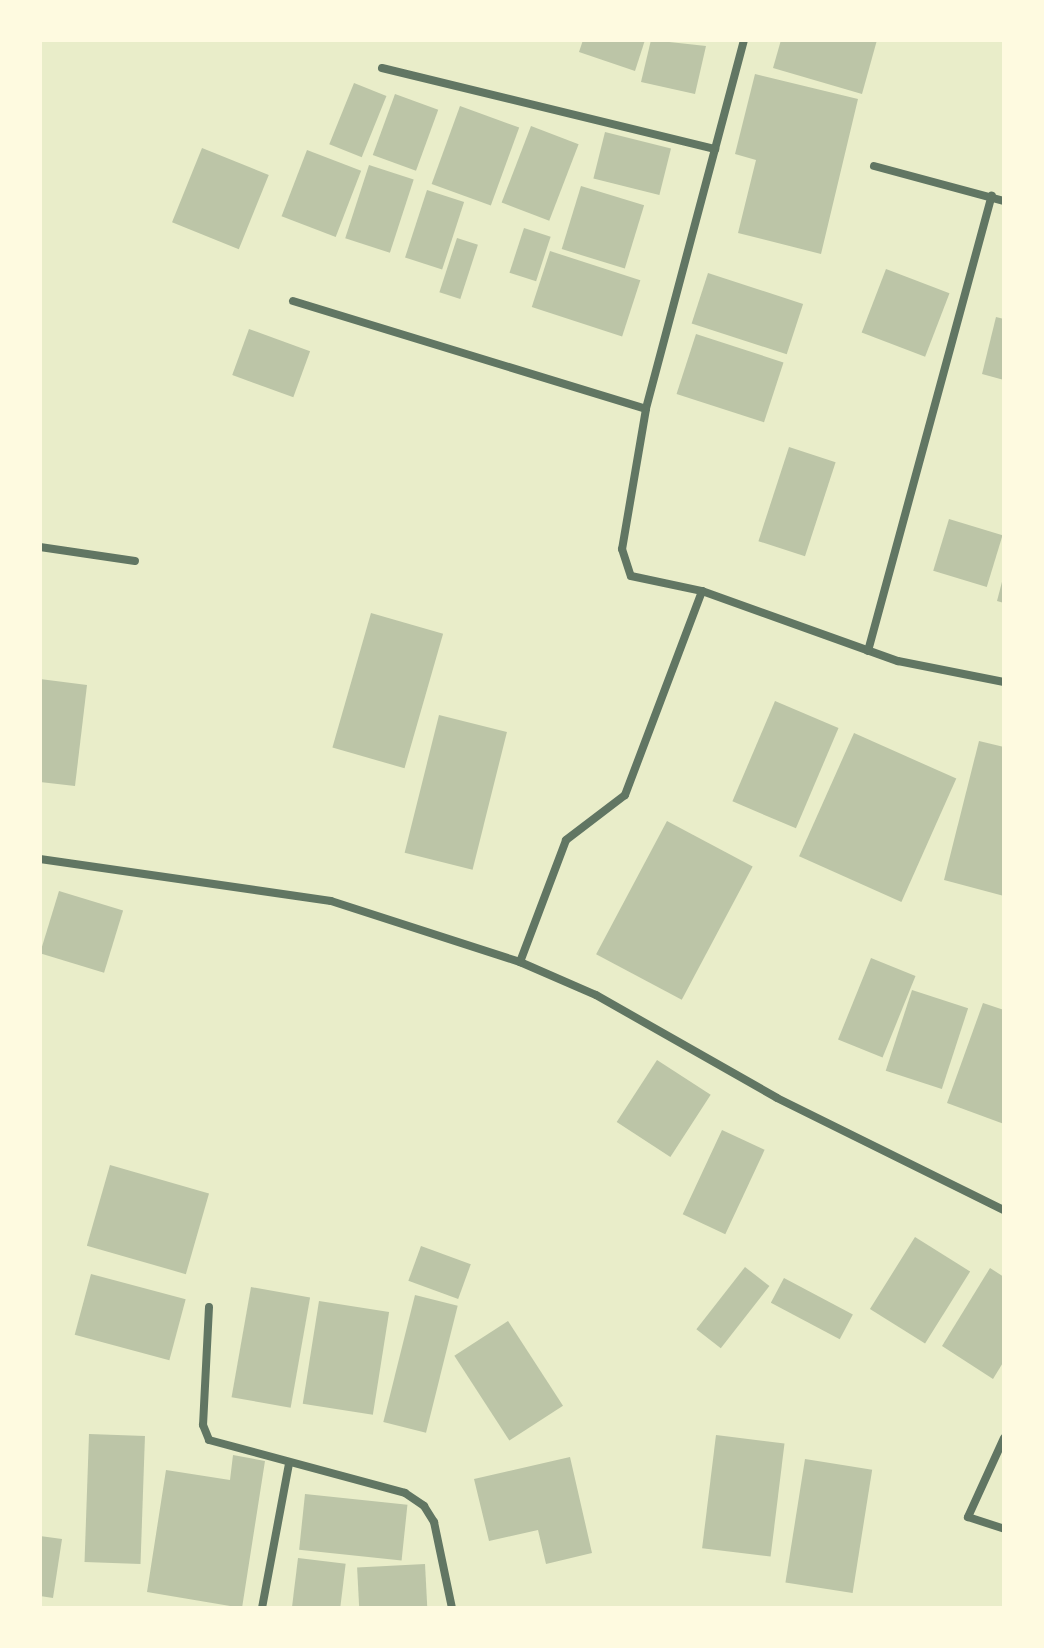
<!DOCTYPE html>
<style>
body{margin:0}
#map{position:relative;width:1044px;height:1648px;overflow:hidden;background:#e9edc9;font-family:Commissioner,sans-serif}
div>[style]{position:absolute}
.building>*{inset:0;background:#bcc5a7;transform-origin:0 0}
.minor>*{height:8px;margin:-4px;padding:0 4px;transform-origin:4px;border-radius:4px;background:#617663}
span{translate:-50% -50%;white-space:nowrap;text-align:center;line-height:1.15;-webkit-text-stroke:8px #fefae0;paint-order:stroke}
.frame{position:absolute;inset:0;border:42px solid #fefae0;pointer-events:none}
</style>
<div id="map">
<div class="building">
<i style="clip-path:polygon(583px 40px,645px 40px,635px 71px,579px 52px)"></i>
<i style="clip-path:polygon(651px 40px,706px 46px,695px 94px,641px 82px)"></i>
<i style="clip-path:polygon(781px 40px,877px 40px,862px 94px,773px 68px)"></i>
<i style="clip-path:polygon(755px 74px,858px 99px,821px 254px,738px 233px,756px 160px,735px 154px)"></i>
<i style="left:354px;top:83px;width:35px;height:66px;rotate:22deg"></i>
<i style="left:395px;top:94px;width:46px;height:65px;rotate:20deg"></i>
<i style="left:460px;top:106px;width:63px;height:83px;rotate:20deg"></i>
<i style="left:531px;top:126px;width:51px;height:82px;rotate:21deg"></i>
<i style="left:605px;top:132px;width:68px;height:48px;rotate:14deg"></i>
<i style="left:202px;top:148px;width:72px;height:80px;rotate:22deg"></i>
<i style="left:307px;top:150px;width:58px;height:71px;rotate:21deg"></i>
<i style="left:369px;top:165px;width:47px;height:77px;rotate:18deg"></i>
<i style="left:581px;top:186px;width:66px;height:66px;rotate:17deg"></i>
<i style="left:427px;top:190px;width:39px;height:71px;rotate:18deg"></i>
<i style="left:524px;top:228px;width:28px;height:47px;rotate:18deg"></i>
<i style="left:457px;top:238px;width:22px;height:57px;rotate:18deg"></i>
<i style="left:550px;top:251px;width:95px;height:59px;rotate:18deg"></i>
<i style="left:886px;top:269px;width:68px;height:68px;rotate:21deg"></i>
<i style="left:708px;top:273px;width:100px;height:53px;rotate:18deg"></i>
<i style="clip-path:polygon(996px 317px,1004px 319px,1004px 380px,982px 374px)"></i>
<i style="left:249px;top:329px;width:65px;height:49px;rotate:20deg"></i>
<i style="left:696px;top:334px;width:92px;height:63px;rotate:18deg"></i>
<i style="left:789px;top:447px;width:49px;height:99px;rotate:18deg"></i>
<i style="left:949px;top:519px;width:56px;height:54px;rotate:17deg"></i>
<i style="clip-path:polygon(1003px 578px,1004px 579px,1004px 603px,997px 601px)"></i>
<i style="left:371px;top:613px;width:75px;height:140px;rotate:16deg"></i>
<i style="clip-path:polygon(40px 679px,87px 685px,75px 786px,40px 782px)"></i>
<i style="left:775px;top:701px;width:69px;height:109px;rotate:23deg"></i>
<i style="left:439px;top:715px;width:70px;height:142px;rotate:14deg"></i>
<i style="left:854px;top:733px;width:112px;height:135px;rotate:24deg"></i>
<i style="clip-path:polygon(979px 741px,1004px 747px,1004px 896px,944px 880px)"></i>
<i style="left:667px;top:821px;width:97px;height:151px;rotate:28deg"></i>
<i style="left:59px;top:891px;width:67px;height:65px;rotate:17deg"></i>
<i style="left:871px;top:958px;width:48px;height:88px;rotate:22deg"></i>
<i style="left:912px;top:990px;width:59px;height:85px;rotate:18deg"></i>
<i style="clip-path:polygon(983px 1003px,1004px 1010px,1004px 1124px,947px 1103px)"></i>
<i style="left:657px;top:1060px;width:64px;height:74px;rotate:33deg"></i>
<i style="left:722px;top:1130px;width:47px;height:93px;rotate:25deg"></i>
<i style="left:110px;top:1165px;width:103px;height:84px;rotate:16deg"></i>
<i style="left:915px;top:1237px;width:65px;height:85px;rotate:32deg"></i>
<i style="left:421px;top:1246px;width:53px;height:37px;rotate:20deg"></i>
<i style="left:745px;top:1267px;width:31px;height:79px;rotate:38deg"></i>
<i style="clip-path:polygon(990px 1268px,1004px 1277px,1004px 1361px,993px 1379px,942px 1346px)"></i>
<i style="left:91px;top:1274px;width:98px;height:63px;rotate:15deg"></i>
<i style="left:784px;top:1278px;width:78px;height:28px;rotate:28deg"></i>
<i style="left:251px;top:1287px;width:60px;height:112px;rotate:10deg"></i>
<i style="left:415px;top:1295px;width:44px;height:131px;rotate:14deg"></i>
<i style="left:319px;top:1301px;width:71px;height:104px;rotate:9deg"></i>
<i style="left:508px;top:1321px;width:101px;height:64px;rotate:57deg"></i>
<i style="left:89px;top:1434px;width:56px;height:128px;rotate:2deg"></i>
<i style="left:716px;top:1435px;width:69px;height:114px;rotate:7deg"></i>
<i style="clip-path:polygon(233px 1455px,265px 1461px,242px 1608px,147px 1592px,166px 1470px,230px 1480px)"></i>
<i style="clip-path:polygon(570px 1457px,592px 1553px,546px 1564px,538px 1530px,489px 1541px,474px 1479px)"></i>
<i style="left:805px;top:1459px;width:68px;height:125px;rotate:9deg"></i>
<i style="left:305px;top:1494px;width:103px;height:56px;rotate:6deg"></i>
<i style="clip-path:polygon(40px 1536px,62px 1539px,53px 1598px,40px 1596px)"></i>
<i style="left:298px;top:1558px;width:48px;height:50px;rotate:7deg"></i>
<i style="left:425px;top:1564px;width:44px;height:68px;rotate:87deg"></i>
</div>
<div class="minor">
<i style="left:744px;top:40px;width:382px;rotate:104.9deg"></i>
<i style="left:646px;top:409px;width:142px;rotate:99.7deg"></i>
<i style="left:622px;top:549px;width:28px;rotate:72deg"></i>
<i style="left:631px;top:576px;width:73px;rotate:11.9deg"></i>
<i style="left:702px;top:591px;width:208px;rotate:19.7deg"></i>
<i style="left:898px;top:661px;width:108px;rotate:11.2deg"></i>
<i style="left:382px;top:68px;width:343px;rotate:13.7deg"></i>
<i style="left:874px;top:166px;width:135px;rotate:15.1deg"></i>
<i style="left:293px;top:301px;width:369px;rotate:17deg"></i>
<i style="left:40px;top:547px;width:96px;rotate:8.4deg"></i>
<i style="left:868px;top:651px;width:472px;rotate:-74.8deg"></i>
<i style="left:40px;top:859px;width:294px;rotate:8.2deg"></i>
<i style="left:331px;top:901px;width:199px;rotate:17.9deg"></i>
<i style="left:520px;top:962px;width:83px;rotate:23.5deg"></i>
<i style="left:596px;top:995px;width:208px;rotate:29.6deg"></i>
<i style="left:777px;top:1098px;width:253px;rotate:26.3deg"></i>
<i style="left:520px;top:962px;width:130px;rotate:-69.3deg"></i>
<i style="left:566px;top:840px;width:74px;rotate:-37.3deg"></i>
<i style="left:625px;top:795px;width:218px;rotate:-69.3deg"></i>
<i style="left:209px;top:1307px;width:118px;rotate:92.9deg"></i>
<i style="left:203px;top:1425px;width:16px;rotate:68deg"></i>
<i style="left:209px;top:1440px;width:203px;rotate:15.1deg"></i>
<i style="left:405px;top:1493px;width:23px;rotate:34deg"></i>
<i style="left:424px;top:1506px;width:19px;rotate:58deg"></i>
<i style="left:434px;top:1522px;width:88px;rotate:78.2deg"></i>
<i style="left:1004px;top:1438px;width:87px;rotate:114.5deg"></i>
<i style="left:968px;top:1517px;width:38px;rotate:18deg"></i>
<i style="left:262px;top:1608px;width:147px;rotate:-79.4deg"></i>
</div>
<div class="frame"></div>
</div>
